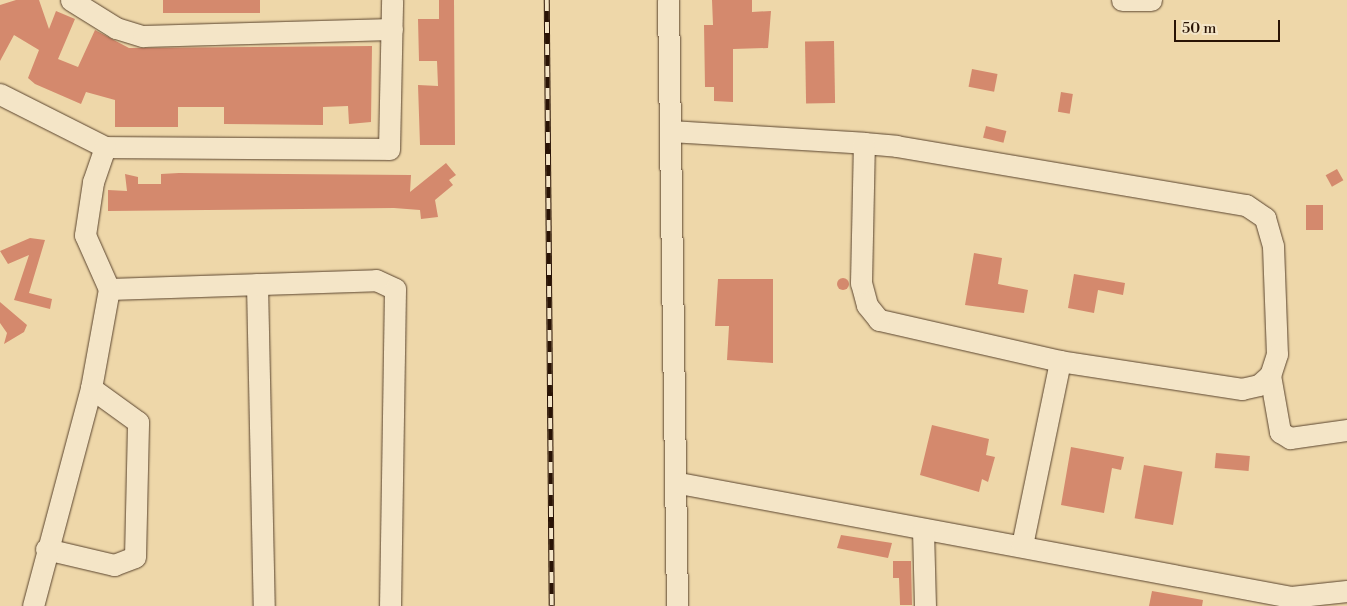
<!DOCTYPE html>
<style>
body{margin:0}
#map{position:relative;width:1347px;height:606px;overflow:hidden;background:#eed7a9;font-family:"Libre Bodoni",serif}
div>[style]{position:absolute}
.building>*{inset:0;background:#d4896d;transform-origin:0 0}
.round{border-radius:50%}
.roads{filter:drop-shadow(0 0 1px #5a442e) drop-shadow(0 0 1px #5a442e)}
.minor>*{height:21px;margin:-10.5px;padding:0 10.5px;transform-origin:10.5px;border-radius:10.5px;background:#f4e5c7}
.rail>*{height:5.5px;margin-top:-2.75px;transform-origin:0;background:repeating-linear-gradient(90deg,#f4e5c7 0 11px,#291305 0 22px);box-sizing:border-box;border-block:1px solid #291305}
span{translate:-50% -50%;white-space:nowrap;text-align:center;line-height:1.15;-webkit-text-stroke:5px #f4e5c7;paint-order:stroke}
.scale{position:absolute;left:1174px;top:20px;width:106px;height:22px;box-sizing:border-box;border:2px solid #291305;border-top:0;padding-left:6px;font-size:15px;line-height:18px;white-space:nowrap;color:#291305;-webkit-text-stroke:4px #f4e5c7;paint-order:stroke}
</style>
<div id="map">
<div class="building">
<i style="clip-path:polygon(16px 0,39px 0,49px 29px,56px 11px,75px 19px,58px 59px,78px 67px,95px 30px,129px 48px,372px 46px,371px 122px,349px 124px,348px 106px,323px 107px,323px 125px,224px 124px,224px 107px,178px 107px,178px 127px,115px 127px,115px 100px,86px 92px,81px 104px,35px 84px,28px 78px,39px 50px,14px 35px,0 61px,0 5px)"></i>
<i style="left:163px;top:0;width:97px;height:13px"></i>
<i style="clip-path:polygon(439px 0,454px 0,455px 145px,420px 145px,418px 85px,438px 86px,437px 61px,419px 61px,418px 19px,439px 19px)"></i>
<i style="clip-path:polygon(712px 0,752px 0,752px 12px,771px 11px,768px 48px,733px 49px,733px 102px,714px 101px,714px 87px,705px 87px,704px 25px,713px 25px)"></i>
<i style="left:834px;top:41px;width:62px;height:29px;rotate:89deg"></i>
<i style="left:972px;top:69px;width:26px;height:18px;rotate:11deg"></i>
<i style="left:1061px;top:92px;width:12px;height:20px;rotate:9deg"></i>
<i style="left:986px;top:126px;width:21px;height:12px;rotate:14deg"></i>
<i style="clip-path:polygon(446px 163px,456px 175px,449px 180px,453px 185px,435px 200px,438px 217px,421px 219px,420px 210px,394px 208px,108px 211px,108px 190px,127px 191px,125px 174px,138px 177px,138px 184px,161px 184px,161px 174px,179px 173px,411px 175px,410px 192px)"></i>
<i style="left:1337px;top:169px;width:13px;height:13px;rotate:61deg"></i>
<i style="left:1306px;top:205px;width:17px;height:25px"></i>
<i style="clip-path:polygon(30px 238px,45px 240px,29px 293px,52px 299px,50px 309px,14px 300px,29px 255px,8px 264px,0 251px)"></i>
<i style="clip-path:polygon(974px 253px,1002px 258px,998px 284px,1028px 290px,1024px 313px,965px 305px)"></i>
<i style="clip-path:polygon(1074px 274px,1125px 283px,1123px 295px,1098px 290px,1094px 313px,1068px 308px)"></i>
<i class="round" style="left:837px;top:278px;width:12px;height:12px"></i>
<i style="clip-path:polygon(718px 279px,773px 279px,773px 363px,727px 360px,729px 326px,715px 326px)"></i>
<i style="clip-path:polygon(0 302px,27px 325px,24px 332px,4px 344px,7px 333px,0 323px)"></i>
<i style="clip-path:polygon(932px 425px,989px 439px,986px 455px,995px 457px,988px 482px,982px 479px,979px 492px,920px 475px)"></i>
<i style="clip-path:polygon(1071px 447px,1124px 457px,1121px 470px,1112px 468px,1104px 513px,1061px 505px)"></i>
<i style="left:1216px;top:453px;width:34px;height:15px;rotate:5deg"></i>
<i style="left:1144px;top:465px;width:39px;height:54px;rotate:10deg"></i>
<i style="clip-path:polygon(841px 535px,892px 543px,888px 558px,837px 548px)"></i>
<i style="clip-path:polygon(893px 561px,911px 561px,912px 605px,900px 605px,899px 578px,893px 578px)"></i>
<i style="clip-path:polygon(1152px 591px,1203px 600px,1202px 606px,1149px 606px)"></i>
</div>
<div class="roads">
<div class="minor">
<i style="left:71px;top:0;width:53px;rotate:31.9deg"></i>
<i style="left:116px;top:28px;width:28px;rotate:17deg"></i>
<i style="left:143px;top:36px;width:249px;rotate:-1.6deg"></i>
<i style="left:668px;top:0;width:606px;rotate:89.15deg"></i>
<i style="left:1122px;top:0;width:29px"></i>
<i style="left:0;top:94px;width:118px;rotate:26.8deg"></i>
<i style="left:105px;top:147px;width:284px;rotate:0.4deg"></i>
<i style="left:389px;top:149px;width:149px;rotate:-88.8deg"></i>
<i style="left:670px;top:131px;width:194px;rotate:3.5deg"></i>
<i style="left:864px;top:143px;width:32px;rotate:5deg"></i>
<i style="left:896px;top:146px;width:355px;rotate:9.6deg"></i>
<i style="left:1246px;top:205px;width:23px;rotate:34deg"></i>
<i style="left:1265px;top:218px;width:29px;rotate:74deg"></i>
<i style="left:1273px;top:246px;width:108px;rotate:87.9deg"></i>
<i style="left:1277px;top:354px;width:22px;rotate:108deg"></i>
<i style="left:1270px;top:375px;width:15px;rotate:138deg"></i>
<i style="left:1259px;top:385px;width:17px;rotate:167deg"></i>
<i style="left:1242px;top:389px;width:184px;rotate:-171.3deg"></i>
<i style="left:1060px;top:361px;width:186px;rotate:-167.2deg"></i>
<i style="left:879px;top:320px;width:19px;rotate:-129deg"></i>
<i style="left:867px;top:305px;width:23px;rotate:-105deg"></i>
<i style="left:861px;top:283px;width:140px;rotate:-88.8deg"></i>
<i style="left:257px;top:284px;width:322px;rotate:88.8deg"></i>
<i style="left:109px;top:289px;width:267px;rotate:-1.9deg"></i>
<i style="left:376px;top:280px;width:21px;rotate:25deg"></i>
<i style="left:395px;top:289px;width:317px;rotate:90.9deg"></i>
<i style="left:1270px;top:375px;width:58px;rotate:80deg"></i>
<i style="left:1280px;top:432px;width:12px;rotate:31deg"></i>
<i style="left:1290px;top:438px;width:58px;rotate:-8deg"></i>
<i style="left:679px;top:483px;width:623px;rotate:10.55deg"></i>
<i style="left:1291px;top:597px;width:56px;rotate:-6.1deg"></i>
<i style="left:923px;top:530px;width:76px;rotate:88.5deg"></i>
<i style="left:1022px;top:545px;width:188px;rotate:-78.3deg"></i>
<i style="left:46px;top:549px;width:70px;rotate:13.2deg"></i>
<i style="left:114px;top:565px;width:22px;rotate:-21deg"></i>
<i style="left:135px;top:557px;width:135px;rotate:-88.7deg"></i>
<i style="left:138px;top:422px;width:58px;rotate:-144.1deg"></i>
<i style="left:33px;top:606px;width:226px;rotate:-75.1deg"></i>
<i style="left:91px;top:388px;width:101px;rotate:-79.7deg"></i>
<i style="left:109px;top:289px;width:59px;rotate:-114deg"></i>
<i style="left:85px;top:235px;width:54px;rotate:-81.4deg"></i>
<i style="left:93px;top:182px;width:37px;rotate:-71deg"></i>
</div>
</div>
<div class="rail">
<i style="left:547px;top:0;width:606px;rotate:89.53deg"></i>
</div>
<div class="scale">50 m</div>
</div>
